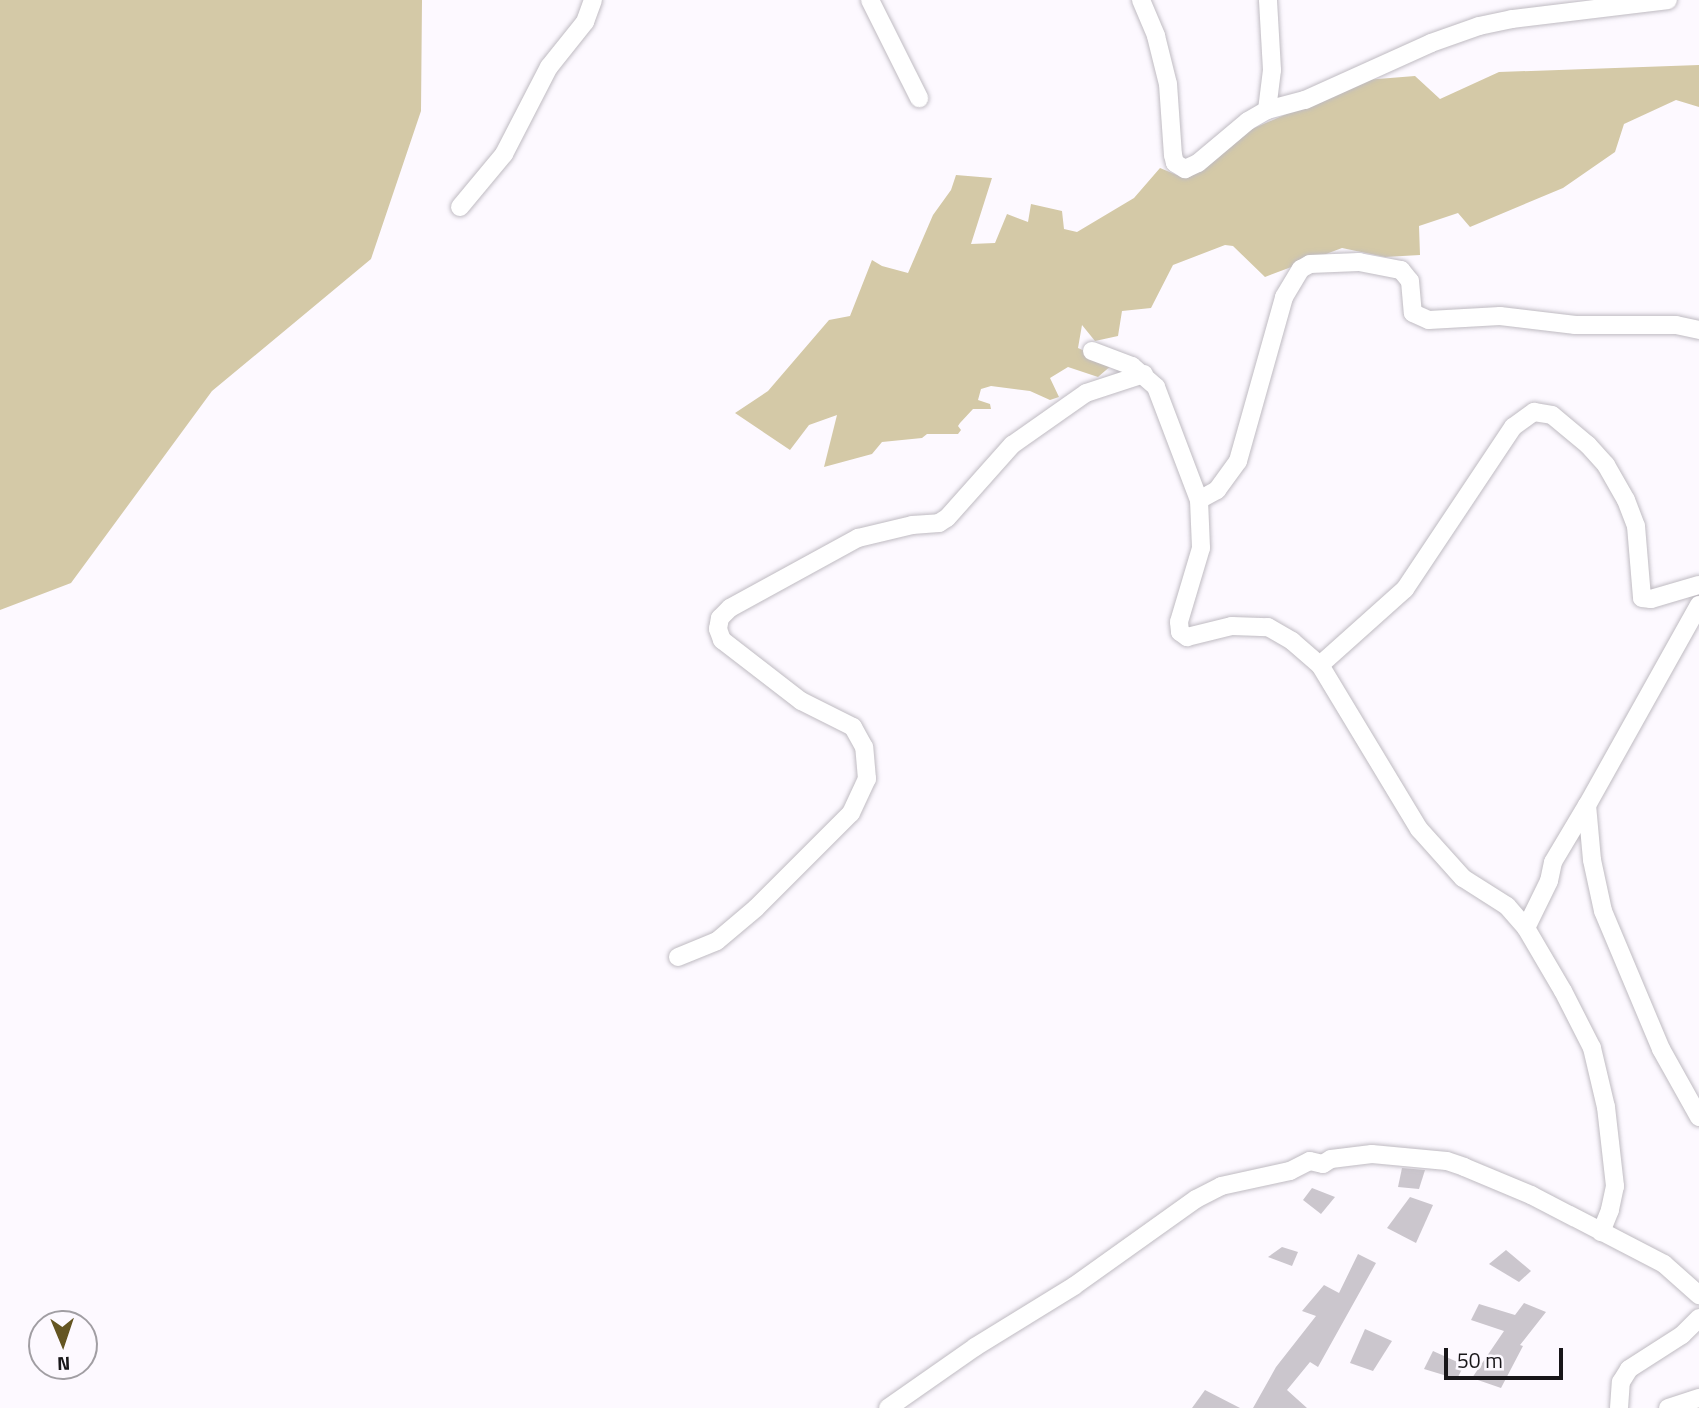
<!DOCTYPE html>
<style>
body{margin:0}
#map{position:relative;width:1699px;height:1408px;overflow:hidden;background:#fdf9ff;font-family:"Titillium Web",sans-serif}
div>[style]{position:absolute}
.green>*{inset:0;background:#d4c9a7}
.building>*{inset:0;background:#cbc6cd}
.roads{filter:drop-shadow(0 0 2px #bfbbc2) drop-shadow(0 0 2px #bfbbc2)}
.minor>*{height:18px;margin:-9px;padding:0 9px;transform-origin:9px;border-radius:9px;background:#fff}
span{translate:-50% -50%;white-space:nowrap;text-align:center;line-height:1.15;-webkit-text-stroke:7px #fdf9ff;paint-order:stroke}
.north{position:absolute;left:28px;top:1310px;width:70px;height:70px;box-sizing:border-box;background:#fdf9ff;border:2px solid #a19ea3;border-radius:50%;rotate:178deg;font-size:19px;font-weight:700;line-height:28px;text-align:center;color:#181619}
.north::after{content:'';display:block;margin:auto;width:24px;height:32px;background:#645522;clip-path:polygon(50% 0,100% 100%,50% 72%,0 100%)}
.scale{position:absolute;left:1444px;top:1348px;width:119px;height:32px;box-sizing:border-box;border:4px solid #181619;border-top:0;padding-left:9px;font-size:21px;line-height:24px;white-space:nowrap;color:#181619;-webkit-text-stroke:5px #fdf9ff;paint-order:stroke}
</style>
<div id="map">
<div class="green">
<i style="clip-path:polygon(0 0,422px 0,421px 111px,371px 259px,212px 391px,71px 583px,0 610px)"></i>
<i style="clip-path:polygon(1699px 65px,1699px 107px,1676px 100px,1624px 124px,1615px 152px,1563px 188px,1470px 227px,1458px 213px,1419px 226px,1420px 255px,1385px 257px,1342px 248px,1265px 277px,1233px 246px,1225px 245px,1173px 265px,1151px 308px,1122px 311px,1118px 336px,1095px 341px,1082px 325px,1078px 348px,1113px 364px,1098px 377px,1068px 367px,1050px 378px,1059px 397px,1050px 400px,1030px 391px,991px 386px,981px 389px,978px 400px,990px 404px,991px 409px,973px 409px,960px 423px,958px 426px,961px 430px,958px 434px,927px 434px,922px 438px,882px 442px,872px 454px,824px 467px,837px 415px,809px 425px,790px 450px,735px 413px,768px 391px,829px 320px,850px 316px,872px 260px,882px 266px,908px 273px,933px 215px,951px 190px,956px 175px,992px 178px,971px 244px,995px 243px,1007px 214px,1028px 222px,1031px 204px,1062px 211px,1064px 229px,1077px 232px,1134px 198px,1160px 168px,1184px 178px,1213px 161px,1252px 129px,1365px 80px,1415px 76px,1440px 99px,1499px 72px)"></i>
</div>
<div class="building">
<i style="clip-path:polygon(1402px 1168px,1425px 1170px,1419px 1189px,1398px 1187px)"></i>
<i style="clip-path:polygon(1312px 1188px,1335px 1197px,1321px 1214px,1303px 1200px)"></i>
<i style="clip-path:polygon(1410px 1197px,1433px 1205px,1416px 1243px,1387px 1228px)"></i>
<i style="clip-path:polygon(1282px 1247px,1298px 1252px,1292px 1266px,1268px 1257px)"></i>
<i style="clip-path:polygon(1506px 1250px,1531px 1271px,1519px 1282px,1489px 1264px)"></i>
<i style="clip-path:polygon(1358px 1254px,1376px 1263px,1318px 1367px,1310px 1362px,1287px 1390px,1307px 1408px,1253px 1408px,1276px 1367px,1316px 1316px,1302px 1311px,1324px 1285px,1339px 1293px)"></i>
<i style="clip-path:polygon(1524px 1303px,1546px 1312px,1520px 1345px,1523px 1346px,1501px 1388px,1472px 1378px,1504px 1331px,1471px 1320px,1479px 1304px,1515px 1315px)"></i>
<i style="clip-path:polygon(1365px 1329px,1392px 1341px,1373px 1371px,1350px 1363px)"></i>
<i style="clip-path:polygon(1433px 1351px,1464px 1365px,1457px 1379px,1424px 1369px)"></i>
<i style="clip-path:polygon(1205px 1390px,1240px 1408px,1192px 1408px)"></i>
</div>
<div class="roads">
<div class="minor">
<i style="left:870px;top:0;width:110px;rotate:63.4deg"></i>
<i style="left:1141px;top:0;width:39px;rotate:67deg"></i>
<i style="left:1156px;top:36px;width:49px;rotate:76deg"></i>
<i style="left:1168px;top:84px;width:71px;rotate:86deg"></i>
<i style="left:1173px;top:155px;width:8px;rotate:76deg"></i>
<i style="left:1175px;top:163px;width:12px;rotate:31deg"></i>
<i style="left:1185px;top:169px;width:14px;rotate:-25deg"></i>
<i style="left:1198px;top:163px;width:65px;rotate:-40deg"></i>
<i style="left:1248px;top:121px;width:22px;rotate:-30deg"></i>
<i style="left:1267px;top:110px;width:39px;rotate:-15deg"></i>
<i style="left:1305px;top:100px;width:138px;rotate:-24.3deg"></i>
<i style="left:1431px;top:43px;width:51px;rotate:-19.5deg"></i>
<i style="left:1479px;top:26px;width:34px;rotate:-12deg"></i>
<i style="left:1512px;top:19px;width:157px;rotate:-6.9deg"></i>
<i style="left:1267px;top:110px;width:40px;rotate:-82.9deg"></i>
<i style="left:1272px;top:70px;width:70px;rotate:-93.3deg"></i>
<i style="left:460px;top:207px;width:69px;rotate:-50.3deg"></i>
<i style="left:504px;top:154px;width:98px;rotate:-62.7deg"></i>
<i style="left:549px;top:67px;width:58px;rotate:-51.3deg"></i>
<i style="left:585px;top:22px;width:23px;rotate:-70deg"></i>
<i style="left:1092px;top:351px;width:43px;rotate:20.6deg"></i>
<i style="left:1132px;top:366px;width:32px;rotate:41deg"></i>
<i style="left:1156px;top:387px;width:121px;rotate:69.2deg"></i>
<i style="left:1199px;top:500px;width:48px;rotate:87.6deg"></i>
<i style="left:1201px;top:548px;width:77px;rotate:106.6deg"></i>
<i style="left:1179px;top:622px;width:10px;rotate:84deg"></i>
<i style="left:1180px;top:632px;width:9px;rotate:36deg"></i>
<i style="left:1187px;top:637px;width:46px;rotate:-13.7deg"></i>
<i style="left:1232px;top:626px;width:36px;rotate:2deg"></i>
<i style="left:1268px;top:627px;width:28px;rotate:30deg"></i>
<i style="left:1292px;top:641px;width:37px;rotate:41deg"></i>
<i style="left:1320px;top:665px;width:114px;rotate:-41.8deg"></i>
<i style="left:1405px;top:589px;width:195px;rotate:-56.3deg"></i>
<i style="left:1513px;top:427px;width:26px;rotate:-36deg"></i>
<i style="left:1534px;top:412px;width:18px;rotate:9deg"></i>
<i style="left:1552px;top:415px;width:47px;rotate:39.8deg"></i>
<i style="left:1588px;top:445px;width:27px;rotate:48deg"></i>
<i style="left:1606px;top:465px;width:40px;rotate:60.3deg"></i>
<i style="left:1626px;top:500px;width:28px;rotate:69deg"></i>
<i style="left:1636px;top:526px;width:72px;rotate:85.2deg"></i>
<i style="left:1642px;top:598px;width:9px;rotate:6deg"></i>
<i style="left:1651px;top:599px;width:50px;rotate:-16.3deg"></i>
<i style="left:1199px;top:500px;width:21px;rotate:-29deg"></i>
<i style="left:1217px;top:490px;width:36px;rotate:-54deg"></i>
<i style="left:1238px;top:461px;width:170px;rotate:-74.3deg"></i>
<i style="left:1284px;top:297px;width:33px;rotate:-59deg"></i>
<i style="left:1301px;top:269px;width:10px;rotate:-29deg"></i>
<i style="left:1310px;top:264px;width:49px;rotate:-2.3deg"></i>
<i style="left:1359px;top:262px;width:43px;rotate:10.8deg"></i>
<i style="left:1401px;top:270px;width:14px;rotate:51deg"></i>
<i style="left:1410px;top:281px;width:32px;rotate:85deg"></i>
<i style="left:1413px;top:313px;width:17px;rotate:24deg"></i>
<i style="left:1429px;top:320px;width:71px;rotate:-3.2deg"></i>
<i style="left:1500px;top:316px;width:76px;rotate:6.8deg"></i>
<i style="left:1575px;top:325px;width:101px"></i>
<i style="left:1676px;top:325px;width:24px;rotate:12deg"></i>
<i style="left:1699px;top:605px;width:229px;rotate:119.2deg"></i>
<i style="left:1587px;top:805px;width:55px;rotate:84.8deg"></i>
<i style="left:1592px;top:860px;width:52px;rotate:77.8deg"></i>
<i style="left:1603px;top:911px;width:150px;rotate:67.2deg"></i>
<i style="left:1661px;top:1049px;width:78px;rotate:60.8deg"></i>
<i style="left:1320px;top:665px;width:192px;rotate:58.9deg"></i>
<i style="left:1419px;top:829px;width:66px;rotate:48.1deg"></i>
<i style="left:1463px;top:878px;width:52px;rotate:32.5deg"></i>
<i style="left:1507px;top:906px;width:29px;rotate:49deg"></i>
<i style="left:1526px;top:928px;width:73px;rotate:59.6deg"></i>
<i style="left:1563px;top:991px;width:64px;rotate:63deg"></i>
<i style="left:1592px;top:1048px;width:61px;rotate:76.7deg"></i>
<i style="left:1606px;top:1107px;width:80px;rotate:83.5deg"></i>
<i style="left:1615px;top:1186px;width:25px;rotate:102deg"></i>
<i style="left:1610px;top:1210px;width:24px;rotate:112deg"></i>
<i style="left:1526px;top:928px;width:52px;rotate:-63.9deg"></i>
<i style="left:1549px;top:881px;width:19px;rotate:-78deg"></i>
<i style="left:1553px;top:862px;width:66px;rotate:-59.2deg"></i>
<i style="left:678px;top:957px;width:42px;rotate:-22.3deg"></i>
<i style="left:717px;top:941px;width:51px;rotate:-40.2deg"></i>
<i style="left:756px;top:908px;width:134px;rotate:-45deg"></i>
<i style="left:851px;top:813px;width:38px;rotate:-65deg"></i>
<i style="left:867px;top:779px;width:32px;rotate:-95deg"></i>
<i style="left:864px;top:747px;width:23px;rotate:-119deg"></i>
<i style="left:853px;top:727px;width:58px;rotate:-153.4deg"></i>
<i style="left:801px;top:701px;width:100px;rotate:-142.3deg"></i>
<i style="left:722px;top:640px;width:12px;rotate:-110deg"></i>
<i style="left:718px;top:629px;width:11px;rotate:-80deg"></i>
<i style="left:720px;top:618px;width:14px;rotate:-45deg"></i>
<i style="left:730px;top:608px;width:146px;rotate:-28.7deg"></i>
<i style="left:858px;top:538px;width:56px;rotate:-13.5deg"></i>
<i style="left:912px;top:525px;width:27px;rotate:-4deg"></i>
<i style="left:939px;top:523px;width:9px;rotate:-32deg"></i>
<i style="left:947px;top:518px;width:98px;rotate:-48.3deg"></i>
<i style="left:1012px;top:445px;width:90px;rotate:-35.1deg"></i>
<i style="left:1086px;top:393px;width:61px;rotate:-18.1deg"></i>
<i style="left:888px;top:1408px;width:106px;rotate:-35deg"></i>
<i style="left:975px;top:1347px;width:116px;rotate:-31.6deg"></i>
<i style="left:1074px;top:1286px;width:150px;rotate:-35.5deg"></i>
<i style="left:1196px;top:1199px;width:28px;rotate:-27deg"></i>
<i style="left:1221px;top:1186px;width:71px;rotate:-12.3deg"></i>
<i style="left:1290px;top:1171px;width:22px;rotate:-27deg"></i>
<i style="left:1310px;top:1161px;width:13px;rotate:13deg"></i>
<i style="left:1323px;top:1164px;width:9px;rotate:-32deg"></i>
<i style="left:1331px;top:1159px;width:41px;rotate:-7deg"></i>
<i style="left:1372px;top:1154px;width:75px;rotate:5.3deg"></i>
<i style="left:1447px;top:1161px;width:18px;rotate:19deg"></i>
<i style="left:1464px;top:1167px;width:73px;rotate:22.7deg"></i>
<i style="left:1531px;top:1195px;width:150px;rotate:27.4deg"></i>
<i style="left:1664px;top:1264px;width:47px;rotate:41.5deg"></i>
<i style="left:1619px;top:1408px;width:26px;rotate:-86deg"></i>
<i style="left:1621px;top:1382px;width:15px;rotate:-58deg"></i>
<i style="left:1629px;top:1369px;width:63px;rotate:-32.7deg"></i>
<i style="left:1682px;top:1335px;width:24px;rotate:-45deg"></i>
<i style="left:1668px;top:1408px;width:33px;rotate:-18deg"></i>
</div>
</div>
<div class="north">N</div>
<div class="scale">50 m</div>
</div>
